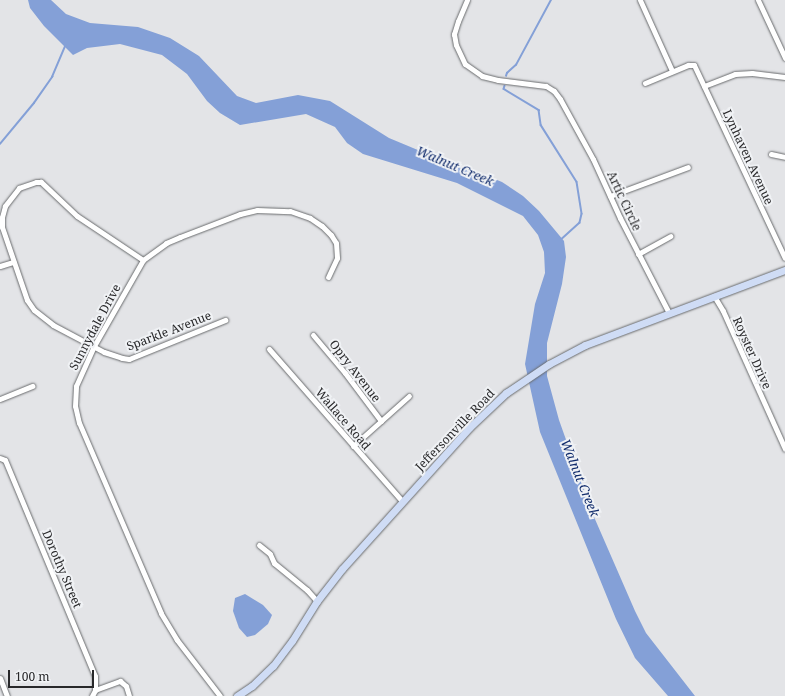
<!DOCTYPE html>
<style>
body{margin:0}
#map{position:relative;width:785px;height:696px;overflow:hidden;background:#e3e4e7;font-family:"Noto Serif",serif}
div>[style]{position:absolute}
.water>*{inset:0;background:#84a0d7}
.stream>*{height:1.5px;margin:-0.75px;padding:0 0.75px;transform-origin:0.75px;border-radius:0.75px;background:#84a0d7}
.roads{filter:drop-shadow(0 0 1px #696b6d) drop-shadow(0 0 1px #696b6d)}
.street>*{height:5px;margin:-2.5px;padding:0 2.5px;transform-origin:2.5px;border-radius:2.5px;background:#fff}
.secondary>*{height:7px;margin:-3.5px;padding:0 3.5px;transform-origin:3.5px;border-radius:3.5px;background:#cfdcf5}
span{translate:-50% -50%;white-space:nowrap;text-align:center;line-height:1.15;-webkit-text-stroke:4px #f0f2f5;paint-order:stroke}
.street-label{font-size:12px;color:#28282a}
.water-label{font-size:13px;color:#112c6c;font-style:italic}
.scale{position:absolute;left:8px;top:670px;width:86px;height:18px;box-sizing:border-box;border:2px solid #28282a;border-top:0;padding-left:5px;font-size:12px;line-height:14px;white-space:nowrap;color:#28282a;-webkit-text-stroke:3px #f0f2f5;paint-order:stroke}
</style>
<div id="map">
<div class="water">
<i style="clip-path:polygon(28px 0,51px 0,66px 14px,90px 23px,138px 27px,170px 38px,199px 56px,237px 96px,256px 103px,298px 95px,330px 101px,389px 138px,461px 168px,482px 174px,502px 182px,523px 196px,539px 211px,564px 241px,566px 257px,562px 284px,547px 343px,547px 376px,559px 420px,591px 510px,635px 611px,646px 633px,695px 696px,668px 696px,635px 658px,616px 619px,540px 432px,525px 364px,535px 304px,545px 273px,544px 252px,538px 235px,523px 216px,457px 183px,363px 154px,347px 143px,335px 127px,306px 114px,240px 125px,220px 113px,207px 101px,187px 74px,162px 55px,120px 44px,87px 48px,73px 55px,44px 26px,30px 8px)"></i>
<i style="clip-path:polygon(245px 594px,263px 605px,272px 615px,268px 624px,255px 635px,247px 637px,239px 628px,233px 611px,235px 598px)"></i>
</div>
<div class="stream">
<i style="left:506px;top:76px;width:3px;rotate:-72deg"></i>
<i style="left:507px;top:73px;width:12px;rotate:-42deg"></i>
<i style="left:516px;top:65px;width:74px;rotate:-61.7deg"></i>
<i style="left:505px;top:86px;width:3px;rotate:108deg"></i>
<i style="left:504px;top:89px;width:41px;rotate:31deg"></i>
<i style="left:539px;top:110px;width:15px;rotate:82deg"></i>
<i style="left:541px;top:125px;width:67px;rotate:57.7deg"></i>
<i style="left:577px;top:182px;width:32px;rotate:81deg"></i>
<i style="left:582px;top:214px;width:9px;rotate:103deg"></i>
<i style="left:580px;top:223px;width:24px;rotate:138deg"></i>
<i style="left:0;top:144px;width:53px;rotate:-50.3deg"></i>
<i style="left:34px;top:103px;width:32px;rotate:-55deg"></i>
<i style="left:52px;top:77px;width:34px;rotate:-67deg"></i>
</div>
<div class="roads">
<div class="street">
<i style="left:467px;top:0;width:23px;rotate:113deg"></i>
<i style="left:458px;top:21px;width:14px;rotate:107deg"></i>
<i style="left:454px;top:34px;width:11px;rotate:80deg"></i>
<i style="left:456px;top:45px;width:21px;rotate:65deg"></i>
<i style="left:465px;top:64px;width:21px;rotate:35deg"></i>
<i style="left:482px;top:76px;width:16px;rotate:14deg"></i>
<i style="left:498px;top:80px;width:48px;rotate:7.1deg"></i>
<i style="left:546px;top:86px;width:9px;rotate:32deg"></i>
<i style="left:554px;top:91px;width:10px;rotate:53deg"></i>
<i style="left:560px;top:99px;width:68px;rotate:61.2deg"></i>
<i style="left:593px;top:159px;width:65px;rotate:65.4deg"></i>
<i style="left:620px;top:218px;width:107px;rotate:62.7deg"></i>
<i style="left:640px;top:0;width:78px;rotate:65.7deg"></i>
<i style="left:758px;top:0;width:64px;rotate:65deg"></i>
<i style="left:645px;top:83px;width:47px;rotate:-22.7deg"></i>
<i style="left:688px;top:65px;width:6px"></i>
<i style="left:694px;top:65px;width:213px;rotate:64.8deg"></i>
<i style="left:704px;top:86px;width:33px;rotate:-21deg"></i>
<i style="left:735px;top:74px;width:17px;rotate:-3deg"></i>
<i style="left:752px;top:73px;width:33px;rotate:7deg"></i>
<i style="left:771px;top:154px;width:14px;rotate:12deg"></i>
<i style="left:610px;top:196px;width:83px;rotate:-20.4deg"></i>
<i style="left:638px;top:254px;width:37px;rotate:-29deg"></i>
<i style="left:143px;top:260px;width:79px;rotate:-146.3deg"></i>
<i style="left:77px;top:216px;width:50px;rotate:-136.6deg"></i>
<i style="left:41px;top:182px;width:5px;rotate:180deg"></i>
<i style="left:36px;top:182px;width:18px;rotate:161deg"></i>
<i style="left:19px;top:188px;width:23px;rotate:128deg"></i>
<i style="left:5px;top:206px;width:11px;rotate:105deg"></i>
<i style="left:2px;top:217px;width:10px;rotate:90deg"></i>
<i style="left:2px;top:227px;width:77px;rotate:71.1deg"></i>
<i style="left:27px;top:300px;width:12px;rotate:55deg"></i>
<i style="left:34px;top:310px;width:24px;rotate:38deg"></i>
<i style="left:53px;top:325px;width:58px;rotate:27.9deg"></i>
<i style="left:104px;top:352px;width:19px;rotate:18deg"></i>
<i style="left:122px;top:358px;width:7px;rotate:8deg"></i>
<i style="left:129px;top:359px;width:104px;rotate:-22.1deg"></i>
<i style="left:0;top:266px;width:14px;rotate:-17deg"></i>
<i style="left:714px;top:296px;width:17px;rotate:59deg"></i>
<i style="left:723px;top:311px;width:151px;rotate:65.8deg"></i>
<i style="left:313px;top:335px;width:50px;rotate:49.9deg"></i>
<i style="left:345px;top:373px;width:60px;rotate:53.1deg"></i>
<i style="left:269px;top:349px;width:203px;rotate:48.8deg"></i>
<i style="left:0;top:399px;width:35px;rotate:-22deg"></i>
<i style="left:353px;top:446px;width:75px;rotate:-41.8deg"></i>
<i style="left:0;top:458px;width:5px;rotate:22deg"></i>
<i style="left:5px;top:460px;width:234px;rotate:67.4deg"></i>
<i style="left:95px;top:676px;width:14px;rotate:90deg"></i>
<i style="left:259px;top:545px;width:14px;rotate:39deg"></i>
<i style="left:270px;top:554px;width:10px;rotate:66deg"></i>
<i style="left:274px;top:563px;width:43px;rotate:39.3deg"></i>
<i style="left:307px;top:590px;width:15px;rotate:48deg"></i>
<i style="left:0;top:678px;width:19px;rotate:69deg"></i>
<i style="left:92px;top:696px;width:7px;rotate:-63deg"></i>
<i style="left:95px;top:690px;width:27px;rotate:-20deg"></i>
<i style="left:120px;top:681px;width:8px;rotate:40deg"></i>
<i style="left:126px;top:686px;width:10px;rotate:73deg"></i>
<i style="left:220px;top:696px;width:71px;rotate:-127.5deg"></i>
<i style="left:177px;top:640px;width:31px;rotate:-121deg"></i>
<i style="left:161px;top:613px;width:207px;rotate:-113.3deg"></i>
<i style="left:79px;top:423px;width:17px;rotate:-103deg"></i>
<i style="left:75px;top:406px;width:20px;rotate:-87deg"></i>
<i style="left:76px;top:386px;width:44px;rotate:-65.8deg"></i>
<i style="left:94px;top:346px;width:99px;rotate:-60.3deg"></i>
<i style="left:143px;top:260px;width:29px;rotate:-36deg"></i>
<i style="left:166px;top:243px;width:15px;rotate:-23deg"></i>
<i style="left:180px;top:237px;width:64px;rotate:-21deg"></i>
<i style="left:240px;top:214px;width:17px;rotate:-13deg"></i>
<i style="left:257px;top:210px;width:33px;rotate:2deg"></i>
<i style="left:290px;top:211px;width:21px;rotate:19deg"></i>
<i style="left:310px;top:218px;width:14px;rotate:34deg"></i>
<i style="left:322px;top:226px;width:13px;rotate:45deg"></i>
<i style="left:331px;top:235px;width:9px;rotate:58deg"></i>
<i style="left:336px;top:243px;width:15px;rotate:86deg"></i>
<i style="left:337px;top:258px;width:21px;rotate:115deg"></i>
</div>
<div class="secondary">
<i style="left:237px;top:696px;width:18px;rotate:-34deg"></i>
<i style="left:252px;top:686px;width:29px;rotate:-44deg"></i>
<i style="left:273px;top:666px;width:31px;rotate:-53deg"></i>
<i style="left:292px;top:641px;width:47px;rotate:-58deg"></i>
<i style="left:317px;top:601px;width:41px;rotate:-52deg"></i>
<i style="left:342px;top:569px;width:191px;rotate:-48deg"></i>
<i style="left:470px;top:427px;width:50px;rotate:-43.4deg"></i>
<i style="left:506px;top:393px;width:52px;rotate:-34deg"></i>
<i style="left:549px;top:364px;width:41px;rotate:-27.8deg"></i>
<i style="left:585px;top:345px;width:214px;rotate:-20.6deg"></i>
</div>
</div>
<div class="street-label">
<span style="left:748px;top:157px;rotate:65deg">Lynhaven Avenue</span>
<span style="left:624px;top:201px;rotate:65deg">Artic Circle</span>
<span style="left:95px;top:327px;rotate:-62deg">Sunnydale Drive</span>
<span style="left:169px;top:331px;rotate:-21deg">Sparkle Avenue</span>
<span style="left:752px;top:353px;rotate:66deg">Royster Drive</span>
<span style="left:355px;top:371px;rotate:52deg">Opry Avenue</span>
<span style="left:343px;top:419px;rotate:49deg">Wallace Road</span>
<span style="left:455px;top:430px;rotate:-46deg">Jeffersonville Road</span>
<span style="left:62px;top:569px;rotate:67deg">Dorothy Street</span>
</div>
<div class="water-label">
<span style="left:455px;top:166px;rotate:23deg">Walnut Creek</span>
<span style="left:580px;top:478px;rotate:68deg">Walnut Creek</span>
</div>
<div class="scale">100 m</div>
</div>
